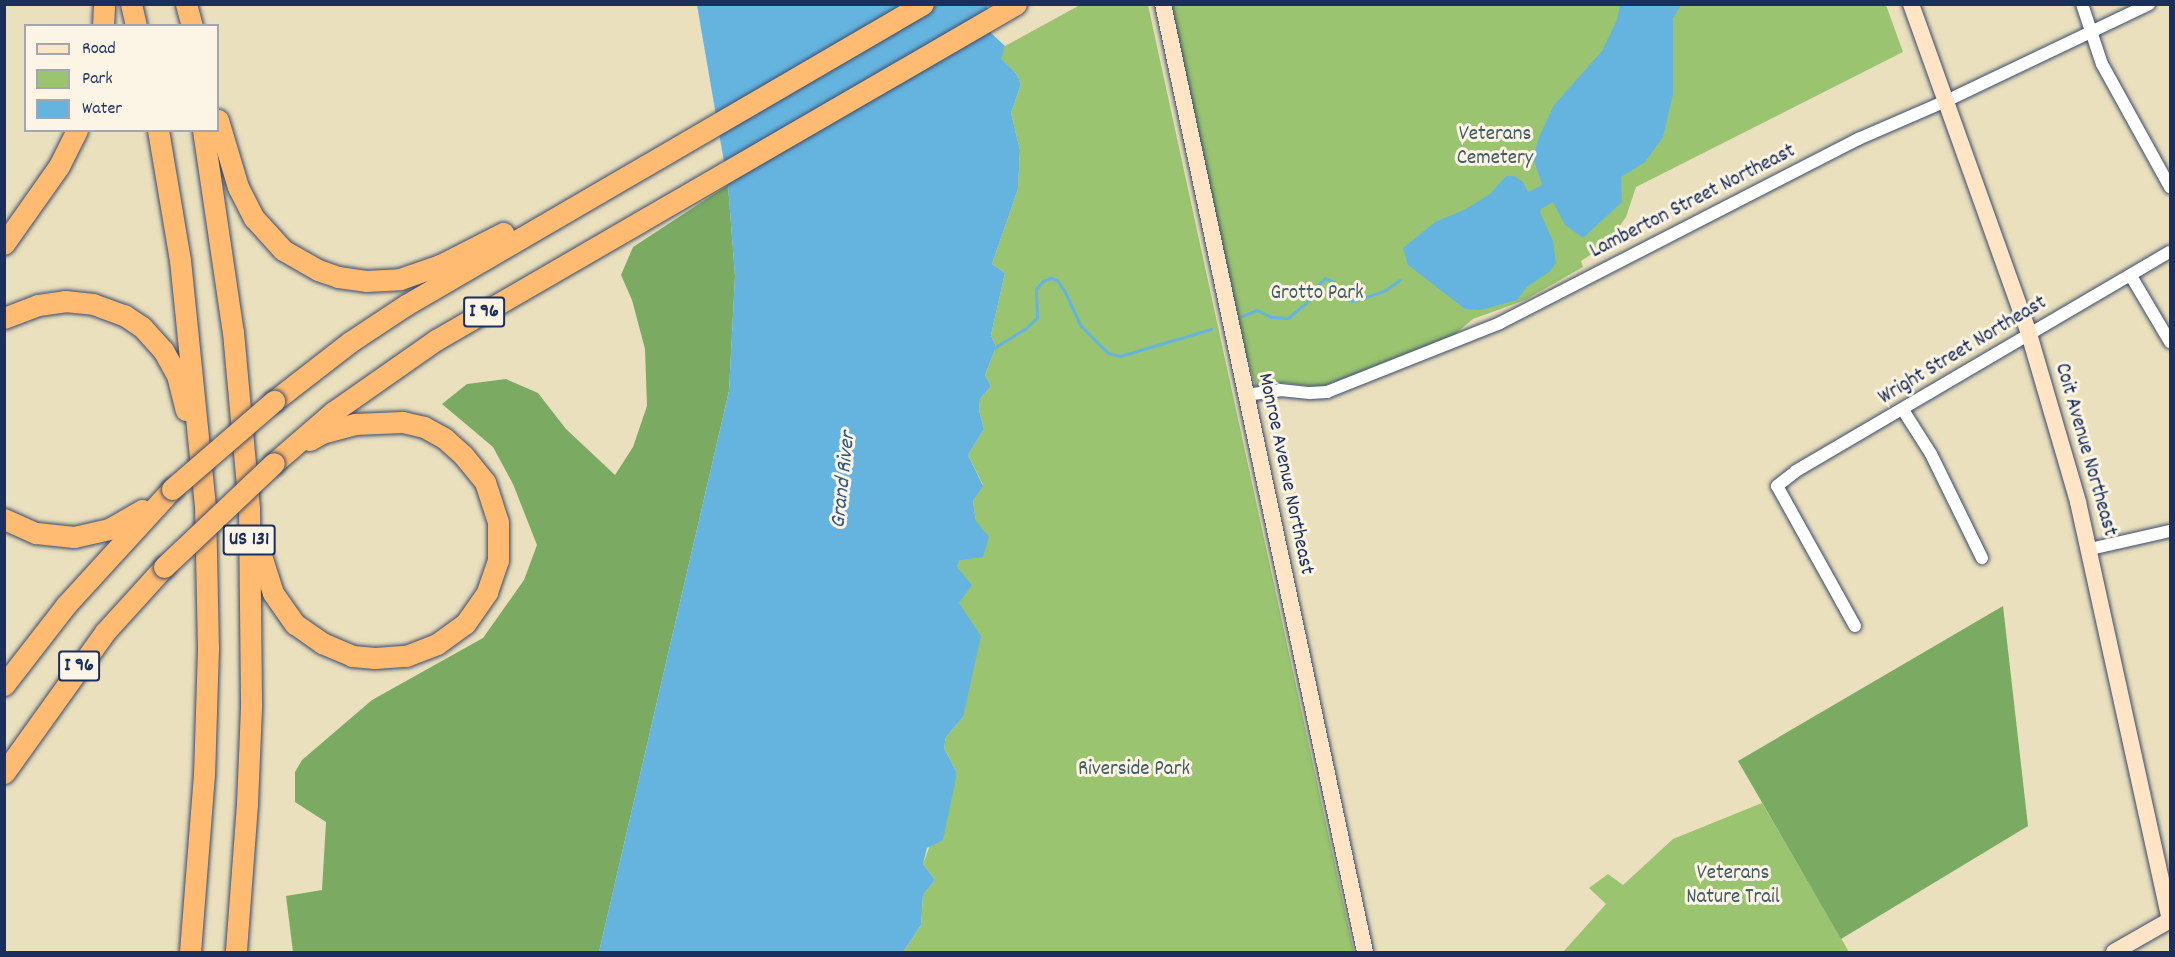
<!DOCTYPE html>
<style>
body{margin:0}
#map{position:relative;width:2175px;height:957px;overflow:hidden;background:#eae0bd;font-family:Dekko,sans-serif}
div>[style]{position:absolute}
.green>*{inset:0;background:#9ac470}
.forest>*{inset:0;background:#7baa62}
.water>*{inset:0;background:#65b4df}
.stream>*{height:3px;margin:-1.5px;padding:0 1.5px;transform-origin:1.5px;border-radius:1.5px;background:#65b4df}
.roads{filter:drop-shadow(0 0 2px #3a4a6c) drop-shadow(0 0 2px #3a4a6c)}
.minor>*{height:12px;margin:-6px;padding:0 6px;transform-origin:6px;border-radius:6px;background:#fff}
.secondary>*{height:16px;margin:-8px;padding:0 8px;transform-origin:8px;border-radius:8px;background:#ffe4c6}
.motorway>*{height:21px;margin:-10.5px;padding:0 10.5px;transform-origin:10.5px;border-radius:10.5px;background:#ffbb71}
.bridges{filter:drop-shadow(0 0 2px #3a4a6c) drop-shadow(0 0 2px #3a4a6c)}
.motorway-bridge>*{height:21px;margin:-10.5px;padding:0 10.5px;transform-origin:10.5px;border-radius:10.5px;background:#ffbb71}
span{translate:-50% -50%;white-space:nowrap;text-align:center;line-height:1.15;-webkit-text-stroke:6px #fcf5e5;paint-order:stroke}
.shield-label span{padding:2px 4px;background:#fcf5e5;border:2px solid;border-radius:4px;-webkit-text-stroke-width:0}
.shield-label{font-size:20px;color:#1b2f5e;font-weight:700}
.park-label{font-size:21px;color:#415c63}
.street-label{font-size:21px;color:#1b2f5e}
.water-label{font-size:22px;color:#315785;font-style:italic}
.frame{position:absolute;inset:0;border:6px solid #1b2f5e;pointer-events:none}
.legend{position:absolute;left:24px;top:24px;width:195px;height:108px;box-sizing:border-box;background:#fcf5e5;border:2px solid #a2a6af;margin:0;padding:8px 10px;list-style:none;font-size:18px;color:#1b2f5e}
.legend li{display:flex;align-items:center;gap:12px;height:30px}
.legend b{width:30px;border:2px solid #a2a6af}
</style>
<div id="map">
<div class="green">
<i style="clip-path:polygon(1080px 5px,1148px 5px,1354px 952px,903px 952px,921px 925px,923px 895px,935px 880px,923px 864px,957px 773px,944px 748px,946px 737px,963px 717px,957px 567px,976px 521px,973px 501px,983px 485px,968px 455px,984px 429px,979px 410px,980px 399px,991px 386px,985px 375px,996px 347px,991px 335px,1005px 273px,992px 264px,1018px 189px,1020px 150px,1011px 113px,1021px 84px,1016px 73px,1000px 59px,1005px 46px)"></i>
<i style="clip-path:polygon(1169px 5px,1886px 5px,1903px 52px,1636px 187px,1626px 217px,1606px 245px,1581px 261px,1583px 267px,1525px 300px,1473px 319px,1454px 335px,1321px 387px,1284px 383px,1256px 387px,1246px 354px)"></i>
<i style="clip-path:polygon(1762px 803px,1849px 952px,1563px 952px,1606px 904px,1589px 888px,1608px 874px,1623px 885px,1673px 839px)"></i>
</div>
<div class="forest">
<i style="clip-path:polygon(728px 185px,735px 276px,729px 391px,599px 952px,293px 952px,286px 896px,322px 890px,326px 822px,295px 802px,295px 772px,302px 760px,372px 700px,483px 638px,524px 580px,537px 545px,513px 484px,493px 447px,442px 404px,467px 384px,506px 379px,538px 393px,566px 429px,615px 475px,633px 447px,647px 406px,645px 349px,632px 300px,621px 275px,633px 247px)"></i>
<i style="clip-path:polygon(2003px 606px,2028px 826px,1841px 939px,1738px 761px)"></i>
</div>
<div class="water">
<i style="clip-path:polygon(697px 5px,987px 5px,991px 33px,1005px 46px,1001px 59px,1016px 73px,1021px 84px,1011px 113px,1020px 150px,1018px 189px,992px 264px,1005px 273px,991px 335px,996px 347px,985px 375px,991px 386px,980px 399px,979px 410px,984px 429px,968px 455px,983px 486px,973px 501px,976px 521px,989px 537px,983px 557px,960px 560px,957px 567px,972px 585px,959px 603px,981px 636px,963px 717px,946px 737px,944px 748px,957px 773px,943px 840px,927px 848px,923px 864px,935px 880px,923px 895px,921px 925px,903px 952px,599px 952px,729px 391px,735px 276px,728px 185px)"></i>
<i style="clip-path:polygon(1620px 5px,1681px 5px,1673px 18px,1673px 94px,1663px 137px,1645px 162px,1621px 177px,1622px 202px,1583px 238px,1565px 225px,1553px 202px,1541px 209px,1540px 212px,1553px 241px,1556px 263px,1549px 272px,1527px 287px,1517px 300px,1481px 310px,1465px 309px,1408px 265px,1403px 248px,1435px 222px,1464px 210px,1490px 194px,1506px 176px,1514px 176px,1523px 182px,1528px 192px,1542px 185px,1533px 157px,1539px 137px,1554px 105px,1602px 51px,1617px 20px)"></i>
</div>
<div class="stream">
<i style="left:1242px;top:316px;width:16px;rotate:-22deg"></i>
<i style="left:1257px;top:310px;width:16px;rotate:27deg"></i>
<i style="left:1271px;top:317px;width:17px;rotate:3deg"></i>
<i style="left:1288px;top:318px;width:30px;rotate:-40deg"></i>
<i style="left:1311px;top:299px;width:12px;rotate:-70deg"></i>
<i style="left:1315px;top:288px;width:14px;rotate:-45deg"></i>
<i style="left:1325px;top:278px;width:10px;rotate:24deg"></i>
<i style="left:1334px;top:282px;width:16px;rotate:72deg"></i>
<i style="left:1339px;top:297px;width:15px;rotate:16deg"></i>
<i style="left:1353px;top:301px;width:33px;rotate:-18deg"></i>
<i style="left:1384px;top:291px;width:19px;rotate:-35deg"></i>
<i style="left:994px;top:348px;width:36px;rotate:-32deg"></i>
<i style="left:1025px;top:329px;width:16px;rotate:-43deg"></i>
<i style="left:1037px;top:318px;width:29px;rotate:-92deg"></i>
<i style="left:1036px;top:289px;width:11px;rotate:-49deg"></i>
<i style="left:1043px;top:281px;width:9px;rotate:-21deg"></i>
<i style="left:1051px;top:278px;width:6px;rotate:18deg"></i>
<i style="left:1057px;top:280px;width:12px;rotate:55deg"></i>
<i style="left:1064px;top:290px;width:40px;rotate:65deg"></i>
<i style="left:1081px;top:326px;width:38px;rotate:45deg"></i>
<i style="left:1108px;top:353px;width:12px;rotate:14deg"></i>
<i style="left:1120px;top:356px;width:95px;rotate:-16.5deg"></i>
</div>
<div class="roads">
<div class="minor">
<i style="left:2082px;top:4px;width:63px;rotate:71.6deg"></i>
<i style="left:2102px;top:64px;width:141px;rotate:61.1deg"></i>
<i style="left:2131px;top:276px;width:77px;rotate:59.4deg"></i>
<i style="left:1246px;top:395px;width:34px;rotate:-8deg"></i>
<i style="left:1280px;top:390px;width:30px;rotate:6deg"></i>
<i style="left:1310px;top:393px;width:17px;rotate:-3deg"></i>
<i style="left:1327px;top:392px;width:186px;rotate:-21.7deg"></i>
<i style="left:1500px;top:323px;width:403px;rotate:-27.2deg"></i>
<i style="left:1858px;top:139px;width:96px;rotate:-23.4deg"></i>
<i style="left:1946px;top:101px;width:225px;rotate:-25.5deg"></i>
<i style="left:1903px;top:410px;width:52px;rotate:57.5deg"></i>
<i style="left:1931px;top:454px;width:116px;rotate:63.9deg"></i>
<i style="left:2090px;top:549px;width:82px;rotate:-12.7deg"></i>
<i style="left:1855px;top:626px;width:160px;rotate:-119.1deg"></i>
<i style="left:1777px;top:486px;width:24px;rotate:-38deg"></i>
<i style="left:1796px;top:471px;width:433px;rotate:-30.4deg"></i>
</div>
<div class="secondary">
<i style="left:1163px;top:4px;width:969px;rotate:77.97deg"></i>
<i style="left:1911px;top:4px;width:350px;rotate:70.3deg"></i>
<i style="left:2029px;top:334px;width:175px;rotate:73.7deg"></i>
<i style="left:2078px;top:502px;width:428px;rotate:77.6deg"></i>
<i style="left:2114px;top:952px;width:64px;rotate:-29.7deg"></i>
</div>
<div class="motorway">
<i style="left:131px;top:4px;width:23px;rotate:77deg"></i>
<i style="left:186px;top:4px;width:23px;rotate:75deg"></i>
<i style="left:103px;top:26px;width:22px;rotate:-87deg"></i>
<i style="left:218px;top:120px;width:70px;rotate:73.4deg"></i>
<i style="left:238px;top:187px;width:35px;rotate:63deg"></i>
<i style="left:254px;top:218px;width:43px;rotate:47.8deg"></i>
<i style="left:283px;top:250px;width:40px;rotate:29.7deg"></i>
<i style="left:318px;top:270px;width:21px;rotate:19deg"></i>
<i style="left:338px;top:277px;width:28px;rotate:8deg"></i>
<i style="left:366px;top:281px;width:34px;rotate:-3deg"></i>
<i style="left:400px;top:279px;width:42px;rotate:-19.3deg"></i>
<i style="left:440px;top:265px;width:71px;rotate:-26.9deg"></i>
<i style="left:158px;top:130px;width:132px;rotate:80.4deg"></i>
<i style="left:180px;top:260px;width:246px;rotate:84.2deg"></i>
<i style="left:205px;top:505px;width:143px;rotate:88.8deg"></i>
<i style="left:208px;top:648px;width:126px;rotate:91.8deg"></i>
<i style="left:204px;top:774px;width:179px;rotate:94.5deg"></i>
<i style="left:203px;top:130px;width:204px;rotate:81.6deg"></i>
<i style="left:233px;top:332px;width:178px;rotate:84.8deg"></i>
<i style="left:249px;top:509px;width:199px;rotate:89.4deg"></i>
<i style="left:251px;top:708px;width:96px;rotate:92.4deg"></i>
<i style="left:247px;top:804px;width:148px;rotate:94.3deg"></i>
<i style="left:4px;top:244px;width:95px;rotate:-54.8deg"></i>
<i style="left:59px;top:166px;width:40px;rotate:-63.4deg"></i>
<i style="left:4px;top:318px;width:36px;rotate:-21deg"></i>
<i style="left:38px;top:305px;width:27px;rotate:-8deg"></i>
<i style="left:65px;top:301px;width:28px;rotate:6deg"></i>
<i style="left:93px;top:304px;width:33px;rotate:20deg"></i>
<i style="left:124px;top:315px;width:22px;rotate:34deg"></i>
<i style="left:142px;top:327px;width:31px;rotate:48deg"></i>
<i style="left:163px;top:350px;width:29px;rotate:61deg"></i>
<i style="left:177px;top:375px;width:36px;rotate:76deg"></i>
<i style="left:274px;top:401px;width:96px;rotate:-37.8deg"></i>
<i style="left:350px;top:342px;width:67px;rotate:-33.5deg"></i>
<i style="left:406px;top:305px;width:598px;rotate:-30.21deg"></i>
<i style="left:274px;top:463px;width:78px;rotate:-40.8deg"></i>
<i style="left:333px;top:412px;width:126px;rotate:-35deg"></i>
<i style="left:436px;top:340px;width:670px;rotate:-30.08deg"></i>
<i style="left:4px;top:519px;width:35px;rotate:24deg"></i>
<i style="left:36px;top:533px;width:38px;rotate:6deg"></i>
<i style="left:74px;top:537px;width:36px;rotate:-13deg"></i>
<i style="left:109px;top:529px;width:38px;rotate:-30deg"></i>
<i style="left:258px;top:546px;width:49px;rotate:72.3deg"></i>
<i style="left:273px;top:593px;width:38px;rotate:55deg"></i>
<i style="left:295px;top:624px;width:33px;rotate:35deg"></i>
<i style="left:322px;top:643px;width:33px;rotate:23deg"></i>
<i style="left:352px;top:656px;width:23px;rotate:5deg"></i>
<i style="left:375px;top:658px;width:31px;rotate:-4deg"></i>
<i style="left:406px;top:656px;width:33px;rotate:-21deg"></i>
<i style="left:437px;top:644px;width:34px;rotate:-36deg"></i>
<i style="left:465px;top:624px;width:39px;rotate:-55deg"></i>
<i style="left:487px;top:592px;width:34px;rotate:-71deg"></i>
<i style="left:498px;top:560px;width:38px;rotate:-90deg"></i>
<i style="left:498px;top:522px;width:42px;rotate:-108deg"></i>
<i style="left:485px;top:482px;width:35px;rotate:-129deg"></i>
<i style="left:463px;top:455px;width:25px;rotate:-138deg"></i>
<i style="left:444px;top:438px;width:23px;rotate:-151deg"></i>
<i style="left:424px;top:427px;width:23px;rotate:-167deg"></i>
<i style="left:402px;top:422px;width:47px;rotate:177.6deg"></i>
<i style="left:355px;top:424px;width:34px;rotate:165deg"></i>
<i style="left:322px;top:433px;width:14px;rotate:150deg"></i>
<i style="left:4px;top:685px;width:101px;rotate:-52.2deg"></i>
<i style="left:66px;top:605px;width:157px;rotate:-47.6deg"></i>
<i style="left:4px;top:773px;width:173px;rotate:-54.4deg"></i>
<i style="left:105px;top:632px;width:88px;rotate:-47.8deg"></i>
</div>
</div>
<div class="bridges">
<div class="motorway-bridge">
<i style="left:172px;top:489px;width:135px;rotate:-40.8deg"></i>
<i style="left:164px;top:567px;width:151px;rotate:-43.4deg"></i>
</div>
</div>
<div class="shield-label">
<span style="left:484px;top:312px">I 96</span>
<span style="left:249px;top:540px">US 131</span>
<span style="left:79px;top:666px">I 96</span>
</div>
<div class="park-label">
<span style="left:1495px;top:147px">Veterans<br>Cemetery</span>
<span style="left:1317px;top:294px">Grotto Park</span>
<span style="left:1134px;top:770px">Riverside Park</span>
<span style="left:1733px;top:886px">Veterans<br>Nature Trail</span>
</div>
<div class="street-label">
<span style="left:1693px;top:202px;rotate:-27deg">Lamberton Street Northeast</span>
<span style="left:1963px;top:351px;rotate:-31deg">Wright Street Northeast</span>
<span style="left:2085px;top:450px;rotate:74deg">Coit Avenue Northeast</span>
<span style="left:1285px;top:474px;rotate:78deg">Monroe Avenue Northeast</span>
</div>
<div class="water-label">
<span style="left:844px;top:480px;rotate:-84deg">Grand River</span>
</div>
<div class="frame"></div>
<ul class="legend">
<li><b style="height:8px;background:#ffe4c6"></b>Road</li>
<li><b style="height:16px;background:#9ac470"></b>Park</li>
<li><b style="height:16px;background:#65b4df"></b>Water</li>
</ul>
</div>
